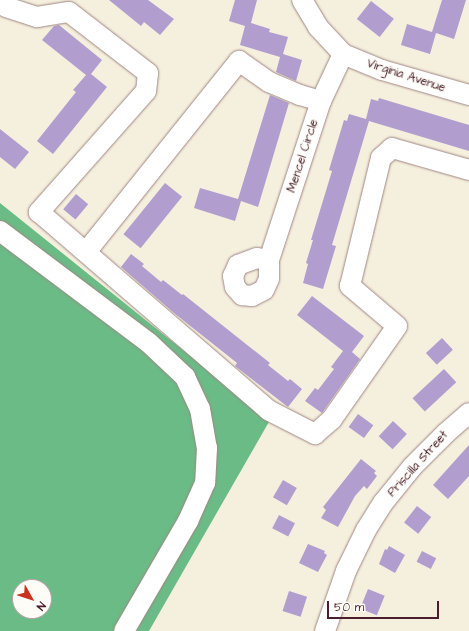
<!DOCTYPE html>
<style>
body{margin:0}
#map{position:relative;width:469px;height:631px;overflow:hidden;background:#f5efdd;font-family:"Architects Daughter",sans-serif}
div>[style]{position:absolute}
.forest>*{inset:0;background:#6bbb86}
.building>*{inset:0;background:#b19ecf;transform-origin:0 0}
.roads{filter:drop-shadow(0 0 1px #a08784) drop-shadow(0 0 1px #a08784)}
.minor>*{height:20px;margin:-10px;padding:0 10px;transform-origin:10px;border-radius:10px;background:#fff}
span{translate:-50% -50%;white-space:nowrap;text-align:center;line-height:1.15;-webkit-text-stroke:3.5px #fdfcf7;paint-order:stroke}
.street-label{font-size:12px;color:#4a1f2b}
.north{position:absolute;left:12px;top:579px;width:40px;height:40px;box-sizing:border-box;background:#fdfcf7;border:1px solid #b5a4a5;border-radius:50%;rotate:129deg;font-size:11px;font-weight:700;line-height:16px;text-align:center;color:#4a1f2b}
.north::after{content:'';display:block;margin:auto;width:14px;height:18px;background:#c8321e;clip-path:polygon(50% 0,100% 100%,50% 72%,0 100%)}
.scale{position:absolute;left:327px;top:601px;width:112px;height:18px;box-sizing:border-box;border:2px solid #4a1f2b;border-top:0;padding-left:5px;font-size:12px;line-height:14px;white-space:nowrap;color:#4a1f2b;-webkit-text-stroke:3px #fdfcf7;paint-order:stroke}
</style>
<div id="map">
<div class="forest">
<i style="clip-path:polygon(evenodd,0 203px,270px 420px,149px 631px,0 631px,0 203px,20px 587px,44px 587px,44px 611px,20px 611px,20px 587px)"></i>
</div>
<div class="building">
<i style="clip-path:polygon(109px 0,148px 0,174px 19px,160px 35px,144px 22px,141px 26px)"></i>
<i style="clip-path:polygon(235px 0,257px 0,251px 23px,270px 29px,269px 32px,288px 37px,283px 54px,302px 60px,296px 81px,276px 72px,280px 57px,240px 45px,245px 26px,229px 21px)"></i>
<i style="clip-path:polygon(442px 0,466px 0,454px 39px,436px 33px,430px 54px,401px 45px,407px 24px,432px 32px)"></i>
<i style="left:371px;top:1px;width:29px;height:23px;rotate:38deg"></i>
<i style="clip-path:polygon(59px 25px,102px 60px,91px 74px,107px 87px,53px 154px,37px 141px,76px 92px,73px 90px,86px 75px,42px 40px,54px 26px)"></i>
<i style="clip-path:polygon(270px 95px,289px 103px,258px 207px,241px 201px,235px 221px,194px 208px,200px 188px,238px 199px)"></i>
<i style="clip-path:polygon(379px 98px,469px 125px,469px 151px,369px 121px,332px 245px,336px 246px,323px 289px,303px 283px,308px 264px,306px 263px,313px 240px,311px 240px,332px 171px,329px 170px,344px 120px,347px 121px,349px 114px,366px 119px,371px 99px,378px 101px)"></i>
<i style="clip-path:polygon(0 129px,29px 152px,15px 169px,0 157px)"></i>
<i style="left:165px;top:183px;width:22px;height:66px;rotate:39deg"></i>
<i style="left:76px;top:194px;width:16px;height:20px;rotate:40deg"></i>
<i style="clip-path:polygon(131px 254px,144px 264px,142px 266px,161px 282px,163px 280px,182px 295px,183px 294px,270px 363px,268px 365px,288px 381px,290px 379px,302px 389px,288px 407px,235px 366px,237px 363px,174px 313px,121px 267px)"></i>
<i style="clip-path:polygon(312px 296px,364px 336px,352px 352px,360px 359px,322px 413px,305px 401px,315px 388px,318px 390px,334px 369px,331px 367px,343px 351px,297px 315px)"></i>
<i style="left:442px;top:338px;width:16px;height:22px;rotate:47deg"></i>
<i style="left:444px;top:369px;width:18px;height:43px;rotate:47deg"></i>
<i style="left:358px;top:414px;width:19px;height:16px;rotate:36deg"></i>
<i style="left:393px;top:421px;width:19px;height:21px;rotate:43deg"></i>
<i style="clip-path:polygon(469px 445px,469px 476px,448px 499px,433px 485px)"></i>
<i style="clip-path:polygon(361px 459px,376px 471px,374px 473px,377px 476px,367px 489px,364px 486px,355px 496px,338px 527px,321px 518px,326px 510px,323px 507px)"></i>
<i style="left:283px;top:480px;width:16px;height:20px;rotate:30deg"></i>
<i style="left:417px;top:506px;width:18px;height:21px;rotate:38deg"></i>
<i style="left:279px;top:515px;width:18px;height:15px;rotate:27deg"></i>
<i style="clip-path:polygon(308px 544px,325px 551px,324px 553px,327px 555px,318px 572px,299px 563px)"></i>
<i style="clip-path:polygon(389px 546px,405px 555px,395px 573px,379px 564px,385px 549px,387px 550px)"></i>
<i style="left:422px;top:551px;width:16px;height:12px;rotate:27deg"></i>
<i style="left:368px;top:589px;width:18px;height:21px;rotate:22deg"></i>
<i style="left:289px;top:591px;width:19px;height:21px;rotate:18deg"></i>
</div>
<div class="roads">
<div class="minor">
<i style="left:302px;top:0;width:31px;rotate:59deg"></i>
<i style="left:318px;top:27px;width:37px;rotate:47deg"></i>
<i style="left:343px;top:54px;width:42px;rotate:22.3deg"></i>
<i style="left:382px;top:70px;width:91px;rotate:16deg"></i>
<i style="left:6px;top:7px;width:33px;rotate:18deg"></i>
<i style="left:37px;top:17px;width:32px;rotate:-9deg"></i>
<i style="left:69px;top:12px;width:100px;rotate:37.7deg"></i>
<i style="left:148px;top:73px;width:18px;rotate:96deg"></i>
<i style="left:146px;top:91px;width:162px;rotate:131.5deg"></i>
<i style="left:39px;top:212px;width:303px;rotate:40.8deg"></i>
<i style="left:268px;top:410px;width:53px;rotate:27.1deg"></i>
<i style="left:315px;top:434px;width:23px;rotate:-41deg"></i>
<i style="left:332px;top:419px;width:113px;rotate:-55deg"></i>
<i style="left:397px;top:326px;width:62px;rotate:-139.6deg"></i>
<i style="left:350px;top:286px;width:132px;rotate:-76.4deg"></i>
<i style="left:381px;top:158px;width:15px;rotate:-42deg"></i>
<i style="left:392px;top:148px;width:80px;rotate:15.9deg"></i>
<i style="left:0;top:231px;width:186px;rotate:36.9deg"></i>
<i style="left:149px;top:343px;width:50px;rotate:43.4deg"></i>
<i style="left:185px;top:377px;width:35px;rotate:65deg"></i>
<i style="left:200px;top:409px;width:40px;rotate:80deg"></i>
<i style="left:207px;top:448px;width:35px;rotate:93deg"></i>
<i style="left:205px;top:483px;width:42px;rotate:114.1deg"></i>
<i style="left:188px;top:521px;width:127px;rotate:120.2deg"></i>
<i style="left:86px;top:252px;width:245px;rotate:-51.3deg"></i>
<i style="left:239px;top:61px;width:37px;rotate:35deg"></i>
<i style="left:269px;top:82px;width:34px;rotate:23deg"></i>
<i style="left:300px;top:95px;width:22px;rotate:16deg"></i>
<i style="left:269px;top:260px;width:12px;rotate:-171deg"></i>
<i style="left:257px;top:258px;width:20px;rotate:160deg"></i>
<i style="left:238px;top:265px;width:12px;rotate:114deg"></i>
<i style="left:233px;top:276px;width:11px;rotate:80deg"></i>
<i style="left:235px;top:287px;width:11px;rotate:49deg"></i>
<i style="left:242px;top:295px;width:10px;rotate:6deg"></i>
<i style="left:252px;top:296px;width:13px;rotate:-27deg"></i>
<i style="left:264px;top:290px;width:12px;rotate:-66deg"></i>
<i style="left:269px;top:279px;width:19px;rotate:-90deg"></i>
<i style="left:269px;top:260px;width:167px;rotate:-71.9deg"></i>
<i style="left:321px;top:101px;width:52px;rotate:-64.9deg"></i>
<i style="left:325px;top:631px;width:64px;rotate:-70.7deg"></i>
<i style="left:346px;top:571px;width:46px;rotate:-64deg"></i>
<i style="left:366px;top:530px;width:32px;rotate:-58deg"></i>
<i style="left:383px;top:503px;width:46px;rotate:-51.1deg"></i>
<i style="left:412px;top:467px;width:48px;rotate:-45deg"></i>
<i style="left:446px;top:433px;width:30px;rotate:-41deg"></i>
</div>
</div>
<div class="street-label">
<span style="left:406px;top:76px;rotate:18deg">Virginia Avenue</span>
<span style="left:303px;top:156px;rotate:-72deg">Mencel Circle</span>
<span style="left:418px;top:464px;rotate:-48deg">Priscilla Street</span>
</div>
<div class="north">N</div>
<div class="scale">50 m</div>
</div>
